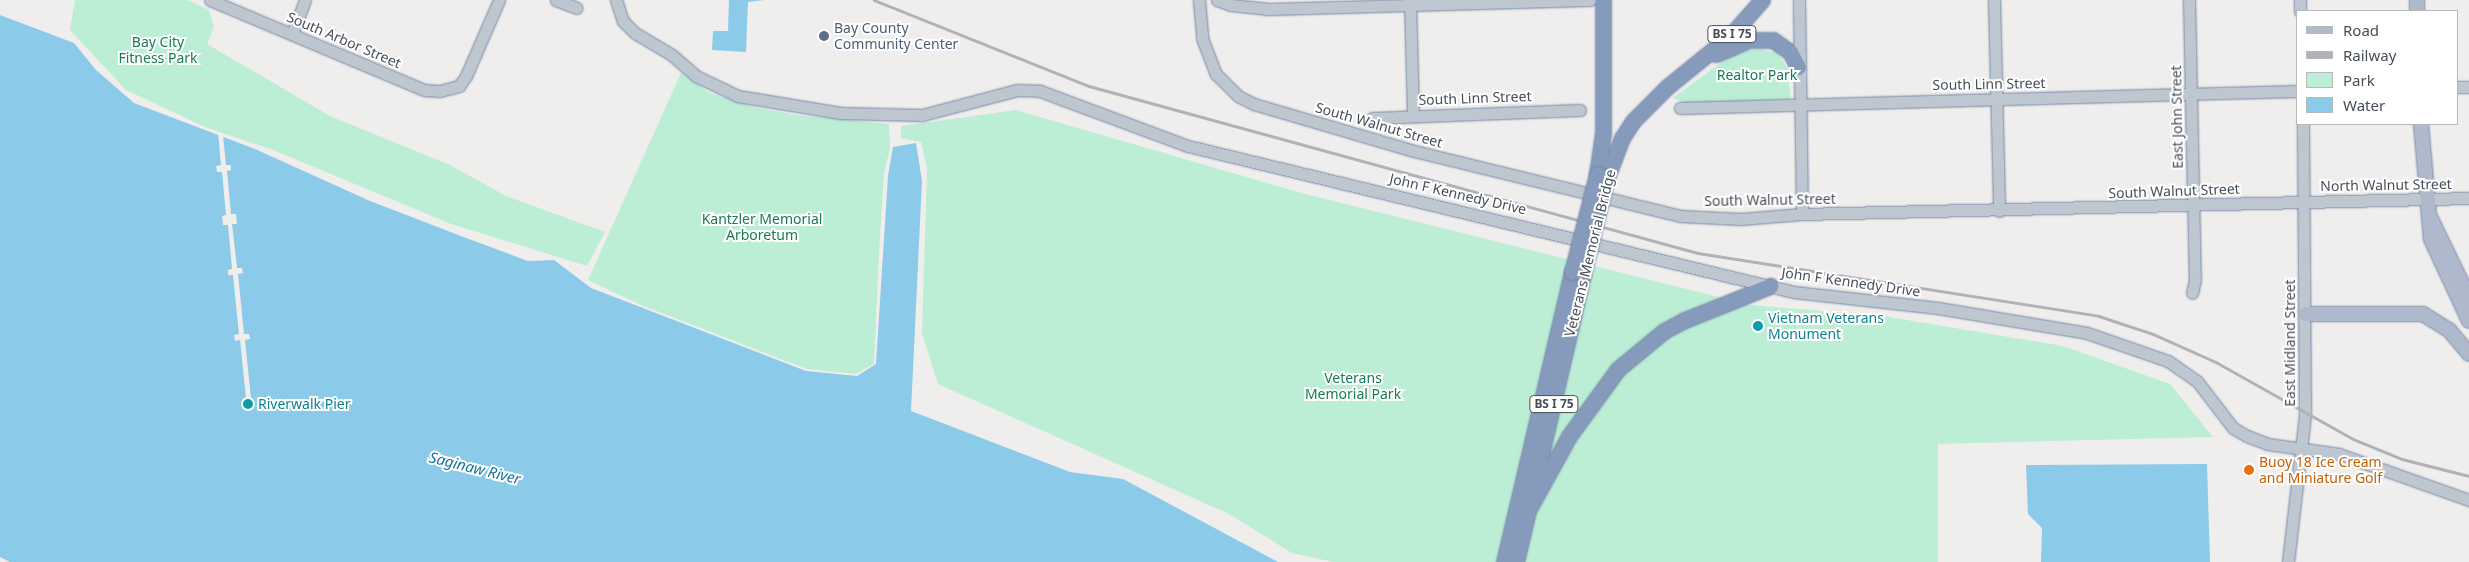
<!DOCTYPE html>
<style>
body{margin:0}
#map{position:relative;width:2469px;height:562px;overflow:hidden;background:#f0eeed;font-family:"Noto Sans",sans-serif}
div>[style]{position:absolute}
.green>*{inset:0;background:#bcedd5}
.water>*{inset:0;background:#8bcae9}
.pier>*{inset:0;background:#f0eeed;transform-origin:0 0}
.roads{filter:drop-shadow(0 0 1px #7285a7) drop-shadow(0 0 1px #7285a7)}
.minor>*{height:11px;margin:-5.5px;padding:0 5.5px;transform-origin:5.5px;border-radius:5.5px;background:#bec6cf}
.major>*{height:14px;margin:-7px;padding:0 7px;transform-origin:7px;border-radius:7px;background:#aeb9cc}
.highway>*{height:15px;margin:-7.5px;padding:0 7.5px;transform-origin:7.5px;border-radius:7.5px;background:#869abb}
.rail>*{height:2.5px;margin:-1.25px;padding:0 1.25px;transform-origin:1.25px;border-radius:1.25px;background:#b0b2b8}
.bridges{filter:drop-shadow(0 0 1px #7285a7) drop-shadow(0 0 1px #7285a7)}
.highway-bridge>*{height:15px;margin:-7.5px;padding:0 7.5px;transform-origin:7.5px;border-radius:7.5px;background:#869abb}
.dots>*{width:14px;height:14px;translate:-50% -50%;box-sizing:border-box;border:2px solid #fff;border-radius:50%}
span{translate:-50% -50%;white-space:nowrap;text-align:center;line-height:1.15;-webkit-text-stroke:4px #fff;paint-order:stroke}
.shield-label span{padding:1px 4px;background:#fff;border:1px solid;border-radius:4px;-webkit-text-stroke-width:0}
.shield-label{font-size:12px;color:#464e5a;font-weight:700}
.service-label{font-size:14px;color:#4e5e75}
.left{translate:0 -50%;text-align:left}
.street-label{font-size:14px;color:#464e5a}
.park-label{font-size:14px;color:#197a55}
.culture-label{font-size:14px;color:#0d838f}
.food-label{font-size:14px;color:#c56008}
.water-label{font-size:15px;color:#1073a4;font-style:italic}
.legend{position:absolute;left:2296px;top:10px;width:162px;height:115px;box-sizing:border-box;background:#fff;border:1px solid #b5b8bd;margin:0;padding:6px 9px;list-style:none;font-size:15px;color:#464e5a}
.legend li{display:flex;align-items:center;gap:10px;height:25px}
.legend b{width:25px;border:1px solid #b5b8bd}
</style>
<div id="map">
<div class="green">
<i style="clip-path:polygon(75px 0,188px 0,209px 10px,214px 27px,207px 44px,330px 116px,450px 165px,506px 196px,605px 232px,587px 266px,451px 224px,273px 150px,205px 127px,126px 90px,70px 30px)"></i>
<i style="clip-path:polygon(1757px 49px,1778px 53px,1787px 68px,1791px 99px,1686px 103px,1673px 98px,1734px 53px)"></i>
<i style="clip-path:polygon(681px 73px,710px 93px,754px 107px,796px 115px,889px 124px,890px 148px,884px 173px,879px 253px,874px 364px,856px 374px,807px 369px,641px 305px,588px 280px)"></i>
<i style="clip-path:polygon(1016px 110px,1305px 194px,1751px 305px,1883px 316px,2063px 346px,2170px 384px,2213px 437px,1938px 444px,1938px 562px,1333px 562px,1292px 553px,1229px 514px,938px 384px,922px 333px,927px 169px,921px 142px,901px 138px,901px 126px)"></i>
</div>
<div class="water">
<i style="clip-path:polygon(729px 0,764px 0,748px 2px,746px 52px,712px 50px,713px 31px,728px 31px)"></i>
<i style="clip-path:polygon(0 15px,74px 43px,96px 70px,134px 103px,255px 149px,370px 201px,461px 236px,528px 261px,554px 260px,591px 288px,806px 371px,857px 376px,876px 364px,888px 176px,893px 147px,916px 143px,922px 181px,911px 411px,1070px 472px,1123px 479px,1278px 562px,10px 562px,0 557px)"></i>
<i style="clip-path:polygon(2207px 464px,2210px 562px,2041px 562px,2042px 528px,2028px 514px,2026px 465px)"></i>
</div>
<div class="pier">
<i style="clip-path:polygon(218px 133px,223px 135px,226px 165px,231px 165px,231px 170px,227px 171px,231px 214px,236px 214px,237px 224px,232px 224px,237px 268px,242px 268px,243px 273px,238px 274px,244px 334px,249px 334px,250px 339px,245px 340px,251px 398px,246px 398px,240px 340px,235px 341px,234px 335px,239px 334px,233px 275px,228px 275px,228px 270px,232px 269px,228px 225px,223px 225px,222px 216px,226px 215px,222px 172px,217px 172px,216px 166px,221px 165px)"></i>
<i style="left:257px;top:402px;width:30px;height:5px;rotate:4deg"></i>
</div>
<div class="roads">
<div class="minor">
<i style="left:210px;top:0;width:232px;rotate:22.8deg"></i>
<i style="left:424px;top:90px;width:16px;rotate:4deg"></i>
<i style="left:440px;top:91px;width:20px;rotate:-15deg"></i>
<i style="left:459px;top:86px;width:12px;rotate:-55deg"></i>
<i style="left:466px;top:76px;width:83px;rotate:-66.5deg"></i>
<i style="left:556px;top:0;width:22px;rotate:21deg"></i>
<i style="left:616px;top:0;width:22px;rotate:72deg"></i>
<i style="left:623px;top:21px;width:17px;rotate:45deg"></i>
<i style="left:635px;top:33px;width:43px;rotate:30.7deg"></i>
<i style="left:672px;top:55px;width:32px;rotate:41deg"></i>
<i style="left:696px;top:76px;width:47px;rotate:25.5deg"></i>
<i style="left:738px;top:96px;width:104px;rotate:9.4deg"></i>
<i style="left:841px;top:113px;width:81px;rotate:1.4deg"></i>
<i style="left:922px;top:115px;width:98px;rotate:-14.7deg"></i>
<i style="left:1017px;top:90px;width:23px;rotate:2deg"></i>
<i style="left:1040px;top:91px;width:158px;rotate:20.4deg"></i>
<i style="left:1188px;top:146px;width:623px;rotate:13.55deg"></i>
<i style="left:1794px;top:292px;width:145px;rotate:6.3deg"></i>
<i style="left:1938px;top:308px;width:151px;rotate:9.5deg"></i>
<i style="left:2087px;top:333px;width:86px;rotate:19.1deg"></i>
<i style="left:2168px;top:361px;width:35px;rotate:35deg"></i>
<i style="left:2197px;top:381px;width:59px;rotate:52.5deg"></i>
<i style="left:2233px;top:428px;width:16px;rotate:30deg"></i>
<i style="left:2247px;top:436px;width:22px;rotate:21deg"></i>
<i style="left:2268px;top:444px;width:72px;rotate:8deg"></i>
<i style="left:2339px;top:454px;width:138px;rotate:19.5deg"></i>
<i style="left:1199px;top:0;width:38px;rotate:85deg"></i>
<i style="left:1202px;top:38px;width:39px;rotate:69deg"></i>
<i style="left:1216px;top:74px;width:31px;rotate:45deg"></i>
<i style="left:1238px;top:96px;width:18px;rotate:27deg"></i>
<i style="left:1254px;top:104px;width:163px;rotate:16.4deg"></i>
<i style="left:1410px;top:150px;width:278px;rotate:13.7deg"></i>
<i style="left:1680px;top:216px;width:61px;rotate:2.8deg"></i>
<i style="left:1741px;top:219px;width:61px;rotate:-4.7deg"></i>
<i style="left:1802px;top:214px;width:667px;rotate:-1.37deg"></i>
<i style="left:1217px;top:0;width:15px;rotate:20deg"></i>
<i style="left:1231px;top:5px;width:36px;rotate:6deg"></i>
<i style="left:1267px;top:9px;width:323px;rotate:-1.6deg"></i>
<i style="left:1410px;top:0;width:115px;rotate:88.5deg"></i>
<i style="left:1799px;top:0;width:214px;rotate:89.2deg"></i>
<i style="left:1994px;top:0;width:211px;rotate:88.6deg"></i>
<i style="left:2189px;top:0;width:280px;rotate:88.8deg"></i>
<i style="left:2195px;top:280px;width:13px;rotate:103deg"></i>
<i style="left:2300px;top:0;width:11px;rotate:90deg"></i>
<i style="left:292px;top:34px;width:36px;rotate:-69deg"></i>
<i style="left:2458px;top:87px;width:11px"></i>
<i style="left:1680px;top:108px;width:618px;rotate:-1.58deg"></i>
<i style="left:1372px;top:118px;width:208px;rotate:-2.2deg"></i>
<i style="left:2288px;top:562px;width:149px;rotate:-83.4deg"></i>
<i style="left:2305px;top:414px;width:290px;rotate:-90.4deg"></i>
</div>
<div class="major">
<i style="left:2417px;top:0;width:11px;rotate:90deg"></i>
<i style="left:2421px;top:124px;width:115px;rotate:85deg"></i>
<i style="left:2431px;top:239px;width:90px;rotate:65.1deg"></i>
<i style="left:2431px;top:219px;width:88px;rotate:64.3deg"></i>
<i style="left:2306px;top:314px;width:117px"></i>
<i style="left:2423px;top:314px;width:31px;rotate:32deg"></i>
<i style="left:2449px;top:330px;width:31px;rotate:50deg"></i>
</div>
<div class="highway">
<i style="left:1716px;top:54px;width:36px;rotate:-23deg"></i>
<i style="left:1749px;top:40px;width:24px"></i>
<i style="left:1773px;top:40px;width:21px;rotate:35deg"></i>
<i style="left:1790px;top:52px;width:17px;rotate:62deg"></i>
<i style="left:1597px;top:174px;width:41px;rotate:-81.7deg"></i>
<i style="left:1603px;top:133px;width:133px;rotate:-90deg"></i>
<i style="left:1607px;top:177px;width:42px;rotate:-69deg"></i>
<i style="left:1622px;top:138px;width:20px;rotate:-57deg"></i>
<i style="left:1633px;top:121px;width:48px;rotate:-45deg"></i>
<i style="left:1667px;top:87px;width:82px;rotate:-39.1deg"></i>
<i style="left:1731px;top:35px;width:47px;rotate:-48.5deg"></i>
<i style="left:1530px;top:507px;width:81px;rotate:-61.2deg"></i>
<i style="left:1569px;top:436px;width:83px;rotate:-53.8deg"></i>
<i style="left:1618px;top:369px;width:60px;rotate:-39.6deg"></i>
<i style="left:1664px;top:331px;width:24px;rotate:-28deg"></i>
<i style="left:1685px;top:320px;width:92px;rotate:-21.8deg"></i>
<i style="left:1504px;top:562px;width:298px;rotate:-76.8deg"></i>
<i style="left:1516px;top:562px;width:296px;rotate:-76.9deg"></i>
</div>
</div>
<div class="rail">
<i style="left:874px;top:0;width:232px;rotate:21.8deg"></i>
<i style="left:1089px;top:86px;width:631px;rotate:15.33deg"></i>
<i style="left:1698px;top:253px;width:406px;rotate:8.9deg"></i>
<i style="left:2099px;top:316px;width:57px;rotate:18.4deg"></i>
<i style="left:2153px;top:334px;width:69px;rotate:24deg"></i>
<i style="left:2216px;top:362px;width:157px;rotate:29.3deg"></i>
<i style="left:2353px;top:439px;width:53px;rotate:22.2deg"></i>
<i style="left:2402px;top:459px;width:69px;rotate:14.2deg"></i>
</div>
<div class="bridges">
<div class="highway-bridge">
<i style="left:1572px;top:272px;width:101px;rotate:-75.7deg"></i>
<i style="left:1583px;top:274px;width:100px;rotate:-76.1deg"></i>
</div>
</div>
<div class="dots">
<i style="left:824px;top:36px;background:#5c6f8a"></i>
<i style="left:1758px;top:326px;background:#0f9aa8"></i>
<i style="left:248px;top:404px;background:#0f9aa8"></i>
<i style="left:2249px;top:470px;background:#e8710a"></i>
</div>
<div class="shield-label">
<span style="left:1732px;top:34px">BS I 75</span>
<span style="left:1554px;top:404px">BS I 75</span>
</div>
<div class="service-label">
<span class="left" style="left:834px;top:36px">Bay County<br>Community Center</span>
</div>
<div class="street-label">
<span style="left:344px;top:40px;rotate:23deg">South Arbor Street</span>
<span style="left:1989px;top:84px;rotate:-1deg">South Linn Street</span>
<span style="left:1475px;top:98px;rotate:-2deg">South Linn Street</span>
<span style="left:2177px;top:117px;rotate:-91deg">East John Street</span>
<span style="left:1379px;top:125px;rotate:16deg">South Walnut Street</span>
<span style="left:2386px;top:185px;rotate:-1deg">North Walnut Street</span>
<span style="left:2174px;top:191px;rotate:-2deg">South Walnut Street</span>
<span style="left:1458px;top:194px;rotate:13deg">John F Kennedy Drive</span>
<span style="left:1770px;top:200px;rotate:-1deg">South Walnut Street</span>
<span style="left:1590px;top:253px;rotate:-76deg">Veterans Memorial Bridge</span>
<span style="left:1851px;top:282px;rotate:8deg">John F Kennedy Drive</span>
<span style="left:2290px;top:343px;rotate:-90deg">East Midland Street</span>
</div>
<div class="park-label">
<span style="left:158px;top:50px">Bay City<br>Fitness Park</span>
<span style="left:1757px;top:75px">Realtor Park</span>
<span style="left:762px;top:227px">Kantzler Memorial<br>Arboretum</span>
<span style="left:1353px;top:386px">Veterans<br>Memorial Park</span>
</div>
<div class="culture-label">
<span class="left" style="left:1768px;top:326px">Vietnam Veterans<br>Monument</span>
<span class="left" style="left:258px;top:404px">Riverwalk Pier</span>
</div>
<div class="food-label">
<span class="left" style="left:2259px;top:470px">Buoy 18 Ice Cream<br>and Miniature Golf</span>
</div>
<div class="water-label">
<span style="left:475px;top:468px;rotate:14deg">Saginaw River</span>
</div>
<ul class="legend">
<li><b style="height:6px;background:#aeb9cc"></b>Road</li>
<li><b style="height:6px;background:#b0b2b8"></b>Railway</li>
<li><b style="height:14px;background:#bcedd5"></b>Park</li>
<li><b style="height:14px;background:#8bcae9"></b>Water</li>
</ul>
</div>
